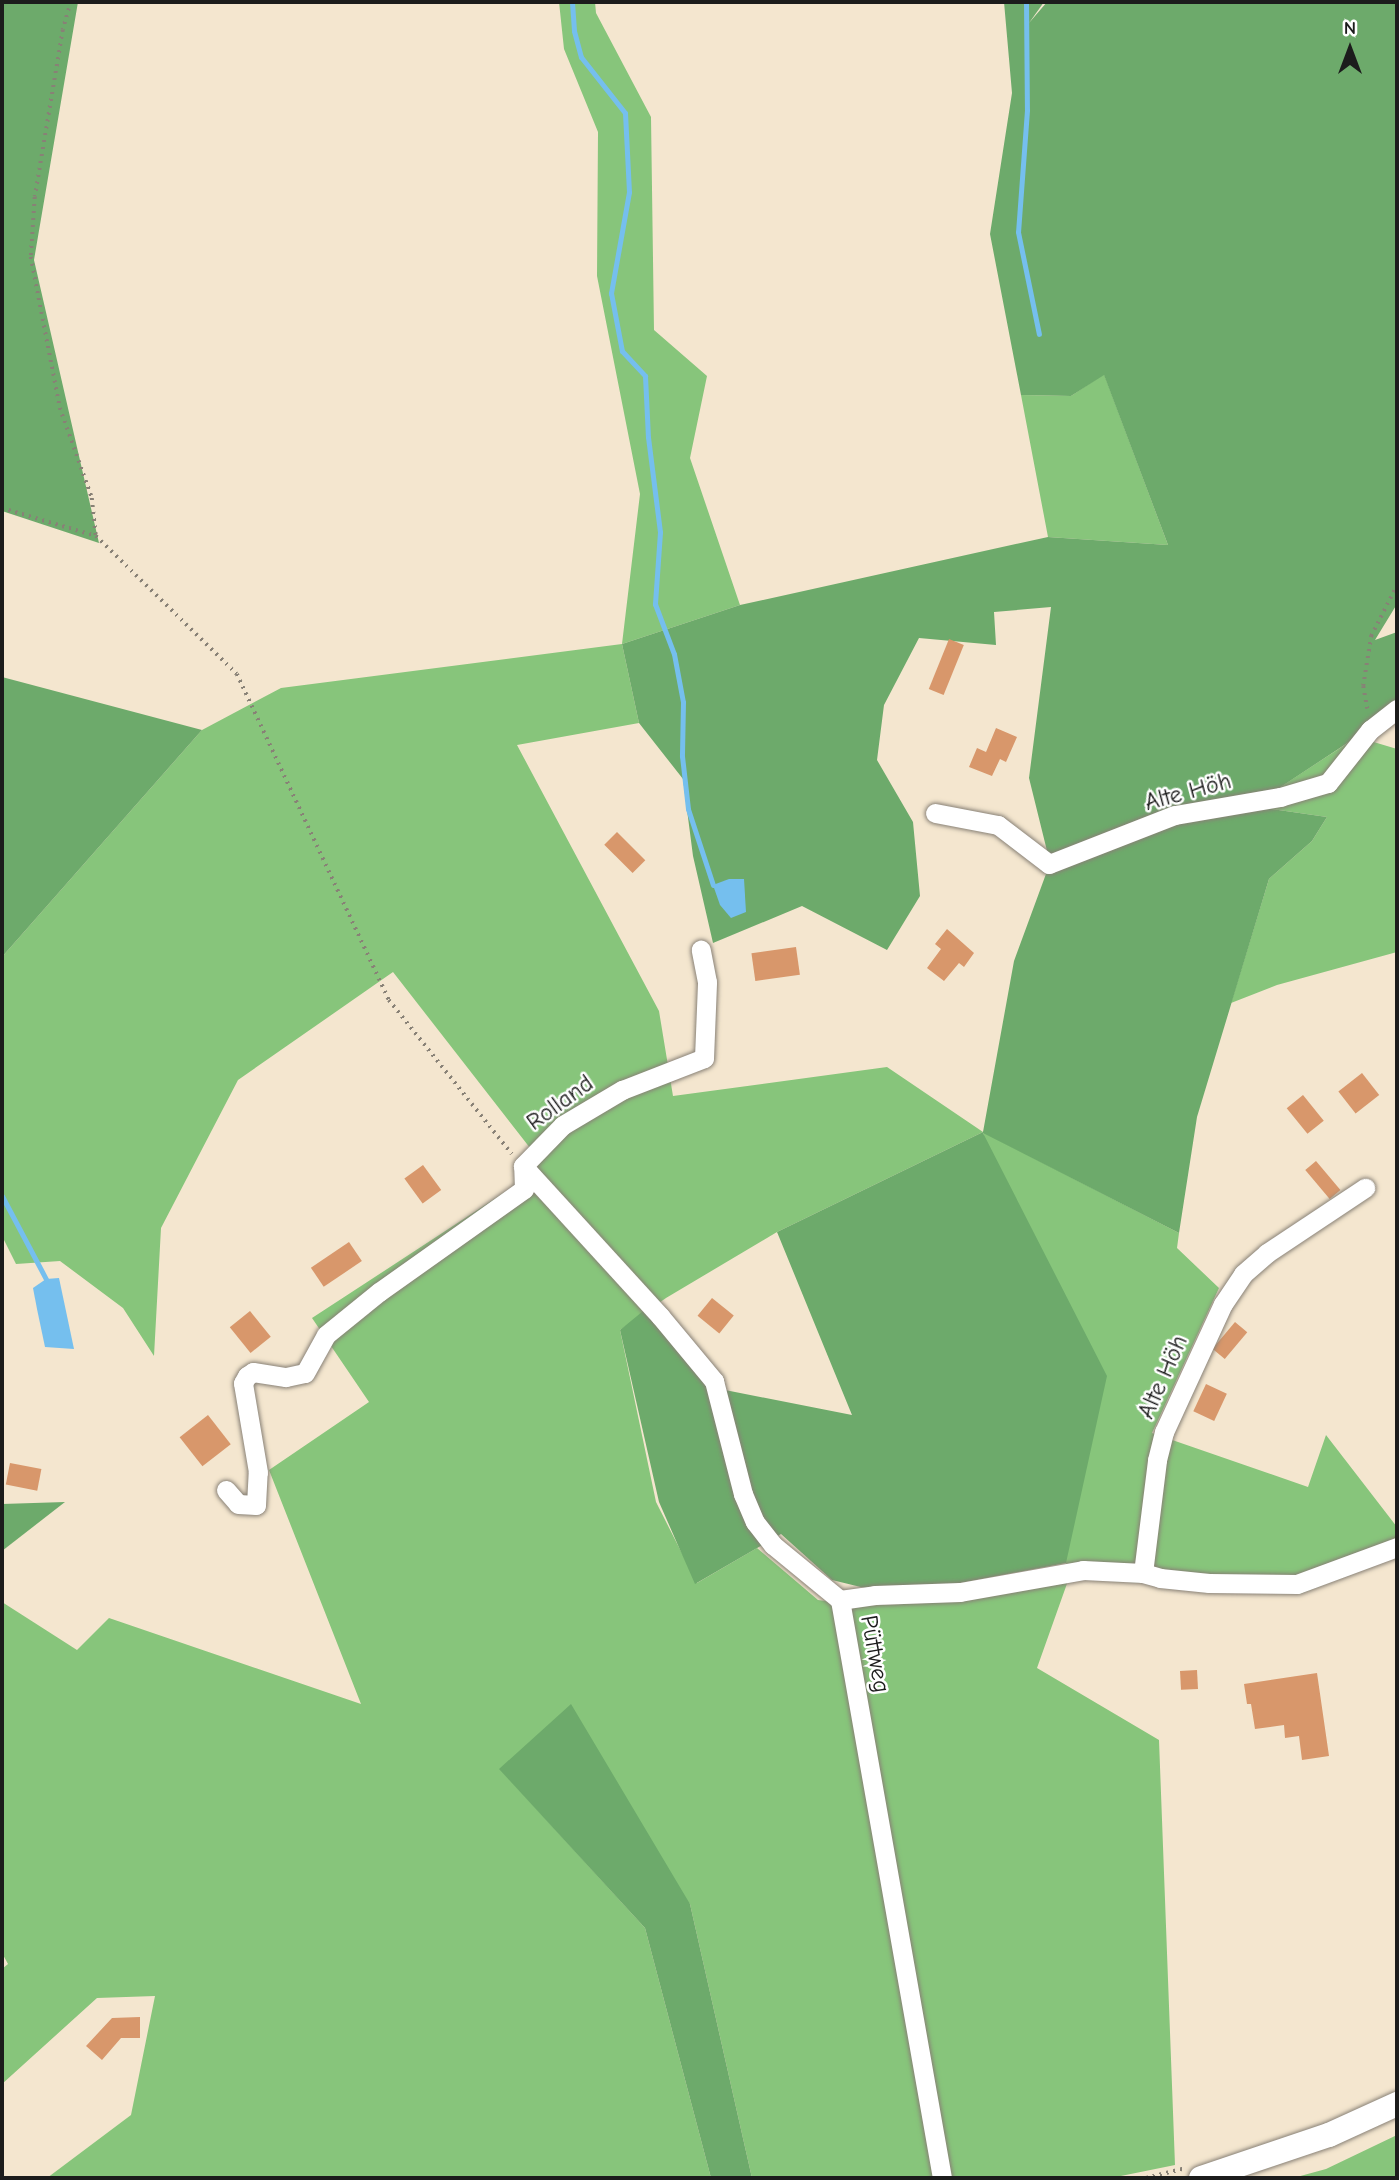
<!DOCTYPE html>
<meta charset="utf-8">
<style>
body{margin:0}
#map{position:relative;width:1399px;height:2180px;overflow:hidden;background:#f4e6cf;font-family:"Comic Neue",sans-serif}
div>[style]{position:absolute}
.green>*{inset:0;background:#87c57b}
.forest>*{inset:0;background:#6daa6b}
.water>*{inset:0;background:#75bfee}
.stream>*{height:5px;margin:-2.5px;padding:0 2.5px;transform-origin:2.5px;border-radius:2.5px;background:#75bfee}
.building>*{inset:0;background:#d8976b;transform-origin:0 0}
.path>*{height:3.5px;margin-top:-1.75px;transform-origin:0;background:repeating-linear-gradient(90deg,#888176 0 2px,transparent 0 7px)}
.roads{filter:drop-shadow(0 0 2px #888176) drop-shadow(0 0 2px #888176)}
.minor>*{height:19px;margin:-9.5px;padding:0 9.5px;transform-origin:9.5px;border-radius:9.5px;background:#fff}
.major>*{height:24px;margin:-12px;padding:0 12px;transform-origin:12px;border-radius:12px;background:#fff}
span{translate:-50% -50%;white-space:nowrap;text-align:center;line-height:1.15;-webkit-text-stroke:5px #fff;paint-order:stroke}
.street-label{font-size:24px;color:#1c1c1c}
.frame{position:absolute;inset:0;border:4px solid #1c1c1c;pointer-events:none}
.north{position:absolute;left:1315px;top:14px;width:70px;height:70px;-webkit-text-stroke:5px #fff;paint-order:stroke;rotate:0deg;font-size:19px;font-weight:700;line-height:28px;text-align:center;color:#1c1c1c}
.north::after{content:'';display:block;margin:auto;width:24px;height:32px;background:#1c1c1c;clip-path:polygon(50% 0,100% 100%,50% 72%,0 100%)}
</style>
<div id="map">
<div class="green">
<i style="clip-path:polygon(evenodd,559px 2px,595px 2px,596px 13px,651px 117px,654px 330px,707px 376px,690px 458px,740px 605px,622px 644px,639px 723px,517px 745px,659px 1011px,673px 1096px,887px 1067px,983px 1132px,1179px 1233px,1177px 1248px,1219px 1288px,1152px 1433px,1308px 1487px,1326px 1435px,1397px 1527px,1397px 1556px,1300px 1594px,1069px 1578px,1037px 1668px,1159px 1740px,1175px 2165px,1111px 2178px,752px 2178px,690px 1904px,500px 1769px,645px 1928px,711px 2178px,47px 2178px,131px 2115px,155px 1996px,97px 1998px,2px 2084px,2px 1969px,8px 1964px,2px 1953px,2px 1602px,77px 1650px,109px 1618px,361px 1704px,269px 1470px,369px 1402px,312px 1318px,519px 1183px,541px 1162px,393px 972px,238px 1080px,161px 1228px,154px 1356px,123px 1308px,60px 1261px,16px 1264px,2px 1236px,2px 957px,202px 730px,281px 688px,622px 644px,640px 494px,597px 276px,598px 132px,564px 49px,559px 2px,983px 1132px,1069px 1578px,945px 1602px,861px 1606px,818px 1600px,757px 1548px,697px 1583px,656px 1502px,620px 1330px,666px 1298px,777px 1232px,983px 1132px)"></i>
<i style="clip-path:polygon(1104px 374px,1168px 545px,1048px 537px,1021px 395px,1071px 396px)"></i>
<i style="clip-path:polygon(1357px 737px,1397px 749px,1397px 952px,1277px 985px,1231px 1003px,1269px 879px,1312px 841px,1327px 817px,1251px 806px)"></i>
<i style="clip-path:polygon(1397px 2135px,1397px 2178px,1293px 2178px,1326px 2169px)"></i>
</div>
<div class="forest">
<i style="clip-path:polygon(2px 2px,78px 2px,34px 260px,99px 543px,2px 511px)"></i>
<i style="clip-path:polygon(1004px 2px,1044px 2px,1029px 23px,1047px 2px,1397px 2px,1397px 604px,1375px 640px,1397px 632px,1397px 701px,1358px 736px,1252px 806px,1327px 817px,1312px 841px,1269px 879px,1197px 1117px,1179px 1233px,983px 1133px,1107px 1376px,1066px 1563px,944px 1586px,873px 1590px,832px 1580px,781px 1534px,695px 1584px,659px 1502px,620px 1330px,648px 1307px,725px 1390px,852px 1415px,777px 1232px,983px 1132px,1014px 961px,1050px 863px,1029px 778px,1051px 607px,994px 612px,996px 645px,919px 638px,884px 705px,877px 760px,913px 822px,920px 896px,887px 950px,802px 906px,713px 943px,693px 856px,683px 779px,639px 723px,622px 644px,740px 605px,1048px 537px,1168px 545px,1104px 375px,1071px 396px,1021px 395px,990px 234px,1012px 93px)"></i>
<i style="clip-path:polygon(2px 677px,202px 730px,2px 957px)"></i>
<i style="clip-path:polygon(65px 1502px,2px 1551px,2px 1504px)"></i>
<i style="clip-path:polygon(571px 1704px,690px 1904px,752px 2178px,711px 2178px,645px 1928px,499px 1769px)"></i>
</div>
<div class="water">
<i style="clip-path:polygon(729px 879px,744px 879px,746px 912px,731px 918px,720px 905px,713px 885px)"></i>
<i style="clip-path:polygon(59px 1278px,74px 1349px,45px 1347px,37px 1309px,33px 1288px,46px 1279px)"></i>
</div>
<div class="stream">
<i style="left:572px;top:2px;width:29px;rotate:86deg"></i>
<i style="left:574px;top:31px;width:27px;rotate:75deg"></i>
<i style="left:581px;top:57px;width:71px;rotate:51.8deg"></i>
<i style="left:625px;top:113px;width:79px;rotate:87.1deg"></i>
<i style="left:629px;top:192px;width:103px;rotate:100.1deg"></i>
<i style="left:611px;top:293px;width:59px;rotate:79.3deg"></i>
<i style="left:622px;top:351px;width:34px;rotate:47deg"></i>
<i style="left:645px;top:376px;width:61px;rotate:87.2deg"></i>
<i style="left:648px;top:437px;width:96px;rotate:82.8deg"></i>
<i style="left:660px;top:532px;width:72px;rotate:94deg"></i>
<i style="left:655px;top:604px;width:53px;rotate:69.2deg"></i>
<i style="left:674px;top:654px;width:49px;rotate:79.4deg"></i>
<i style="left:683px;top:702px;width:54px;rotate:91.1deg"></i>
<i style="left:682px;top:756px;width:53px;rotate:83.5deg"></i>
<i style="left:688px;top:809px;width:80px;rotate:71.8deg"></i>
<i style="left:1026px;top:2px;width:108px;rotate:89.5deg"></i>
<i style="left:1027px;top:110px;width:122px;rotate:94.2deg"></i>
<i style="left:1018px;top:232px;width:104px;rotate:78.4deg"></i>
<i style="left:2px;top:1196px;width:94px;rotate:62.1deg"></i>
</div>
<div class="building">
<i style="left:949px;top:639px;width:16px;height:54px;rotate:22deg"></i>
<i style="clip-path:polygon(996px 728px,1017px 737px,1006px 762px,1000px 759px,992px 776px,969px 767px,977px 748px,986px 752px)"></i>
<i style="left:617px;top:832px;width:40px;height:18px;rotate:45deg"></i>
<i style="clip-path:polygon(947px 929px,974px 953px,964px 967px,959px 963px,944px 981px,927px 968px,941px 949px,935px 944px)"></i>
<i style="left:796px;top:947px;width:28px;height:45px;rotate:82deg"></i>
<i style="left:1362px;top:1073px;width:28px;height:30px;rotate:52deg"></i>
<i style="left:1303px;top:1095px;width:33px;height:21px;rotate:51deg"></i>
<i style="left:1316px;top:1161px;width:38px;height:14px;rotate:50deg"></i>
<i style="left:423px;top:1165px;width:31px;height:23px;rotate:54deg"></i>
<i style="left:349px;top:1242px;width:23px;height:46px;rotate:56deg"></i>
<i style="left:712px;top:1298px;width:28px;height:23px;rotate:39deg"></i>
<i style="left:250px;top:1311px;width:33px;height:26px;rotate:51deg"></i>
<i style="left:1235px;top:1322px;width:16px;height:35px;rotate:40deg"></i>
<i style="left:1206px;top:1384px;width:23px;height:30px;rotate:25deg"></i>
<i style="left:208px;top:1415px;width:37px;height:36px;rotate:52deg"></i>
<i style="left:10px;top:1463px;width:32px;height:22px;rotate:11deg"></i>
<i style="left:1197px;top:1670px;width:19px;height:17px;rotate:87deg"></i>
<i style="clip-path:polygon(1317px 1673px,1329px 1756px,1302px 1760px,1299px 1736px,1285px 1738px,1284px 1725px,1255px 1729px,1251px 1704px,1247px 1704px,1244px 1684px)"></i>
<i style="clip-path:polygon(140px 2017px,140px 2038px,121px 2038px,102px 2060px,86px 2046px,112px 2018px)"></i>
</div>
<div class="path">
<i style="left:71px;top:2px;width:29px;rotate:106deg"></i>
<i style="left:63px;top:30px;width:169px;rotate:99.5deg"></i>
<i style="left:35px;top:197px;width:60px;rotate:93.8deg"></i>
<i style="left:31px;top:257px;width:154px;rotate:79.1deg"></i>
<i style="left:60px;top:408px;width:96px;rotate:70.4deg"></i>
<i style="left:92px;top:498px;width:38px;rotate:84deg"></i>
<i style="left:2px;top:508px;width:98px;rotate:16.6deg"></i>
<i style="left:96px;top:536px;width:197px;rotate:44.4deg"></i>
<i style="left:237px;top:674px;width:360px;rotate:65deg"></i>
<i style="left:389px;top:1000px;width:197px;rotate:51.4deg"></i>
<i style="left:1367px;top:709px;width:23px;rotate:-100deg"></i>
<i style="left:1363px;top:686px;width:51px;rotate:-80.9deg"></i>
<i style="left:1371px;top:636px;width:57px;rotate:-63deg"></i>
<i style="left:1146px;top:2178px;width:38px;rotate:-14deg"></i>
</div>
<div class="roads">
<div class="minor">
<i style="left:935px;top:813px;width:64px;rotate:10.8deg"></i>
<i style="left:998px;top:825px;width:64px;rotate:37.4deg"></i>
<i style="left:1049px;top:864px;width:135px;rotate:-21.3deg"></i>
<i style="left:1175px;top:815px;width:107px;rotate:-9.7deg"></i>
<i style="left:1280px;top:797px;width:50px;rotate:-16.3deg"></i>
<i style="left:1328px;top:783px;width:68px;rotate:-51.6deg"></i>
<i style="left:1370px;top:730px;width:34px;rotate:-38deg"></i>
<i style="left:523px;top:1166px;width:203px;rotate:47.6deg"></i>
<i style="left:660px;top:1316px;width:85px;rotate:50.3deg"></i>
<i style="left:714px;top:1381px;width:117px;rotate:75.6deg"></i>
<i style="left:743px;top:1494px;width:30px;rotate:67deg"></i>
<i style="left:755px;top:1522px;width:29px;rotate:52deg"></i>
<i style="left:773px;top:1545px;width:87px;rotate:39.4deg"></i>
<i style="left:840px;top:1600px;width:587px;rotate:79.99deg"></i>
<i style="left:226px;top:1490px;width:18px;rotate:49deg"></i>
<i style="left:238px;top:1504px;width:18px;rotate:3deg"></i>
<i style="left:256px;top:1505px;width:33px;rotate:-87deg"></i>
<i style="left:258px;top:1472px;width:90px;rotate:-99.6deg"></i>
<i style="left:243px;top:1383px;width:8px;rotate:-60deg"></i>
<i style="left:247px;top:1376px;width:7px;rotate:-34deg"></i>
<i style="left:253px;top:1372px;width:33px;rotate:9deg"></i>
<i style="left:286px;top:1377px;width:19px;rotate:-12deg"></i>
<i style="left:305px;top:1373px;width:43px;rotate:-61.1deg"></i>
<i style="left:326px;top:1335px;width:68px;rotate:-39.1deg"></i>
<i style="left:379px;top:1292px;width:178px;rotate:-35.4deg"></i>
<i style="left:524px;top:1189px;width:23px;rotate:-92deg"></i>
<i style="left:523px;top:1166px;width:57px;rotate:-45.7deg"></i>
<i style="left:563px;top:1125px;width:69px;rotate:-30.7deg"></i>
<i style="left:622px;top:1090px;width:88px;rotate:-21.3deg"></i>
<i style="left:704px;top:1058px;width:76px;rotate:-87.7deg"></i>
<i style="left:707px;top:982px;width:33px;rotate:-101deg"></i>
<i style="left:1143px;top:1573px;width:114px;rotate:-82.9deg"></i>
<i style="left:1157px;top:1460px;width:29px;rotate:-76deg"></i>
<i style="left:1164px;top:1432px;width:141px;rotate:-65.3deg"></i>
<i style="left:1223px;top:1304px;width:36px;rotate:-56deg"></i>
<i style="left:1243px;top:1274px;width:32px;rotate:-41deg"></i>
<i style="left:1267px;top:1253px;width:118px;rotate:-33.6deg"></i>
<i style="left:840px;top:1600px;width:35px;rotate:-8deg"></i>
<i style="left:875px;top:1595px;width:85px;rotate:-2deg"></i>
<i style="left:960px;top:1592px;width:125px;rotate:-10.1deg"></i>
<i style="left:1083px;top:1570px;width:60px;rotate:2.9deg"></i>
<i style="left:1143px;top:1573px;width:18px;rotate:16deg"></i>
<i style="left:1160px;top:1578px;width:49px;rotate:5.8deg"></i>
<i style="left:1209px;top:1583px;width:88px;rotate:0.7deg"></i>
<i style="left:1297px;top:1584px;width:107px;rotate:-20.3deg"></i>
</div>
<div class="major">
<i style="left:1201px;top:2178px;width:135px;rotate:-18.6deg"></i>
<i style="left:1329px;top:2135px;width:75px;rotate:-24.5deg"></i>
</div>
</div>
<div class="street-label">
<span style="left:1188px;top:792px;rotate:-15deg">Alte Höh</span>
<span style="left:560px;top:1103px;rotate:-36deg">Rolland</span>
<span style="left:1163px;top:1377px;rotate:-66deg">Alte Höh</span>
<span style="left:875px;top:1654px;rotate:80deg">Püttweg</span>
</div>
<div class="frame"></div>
<div class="north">N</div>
</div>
